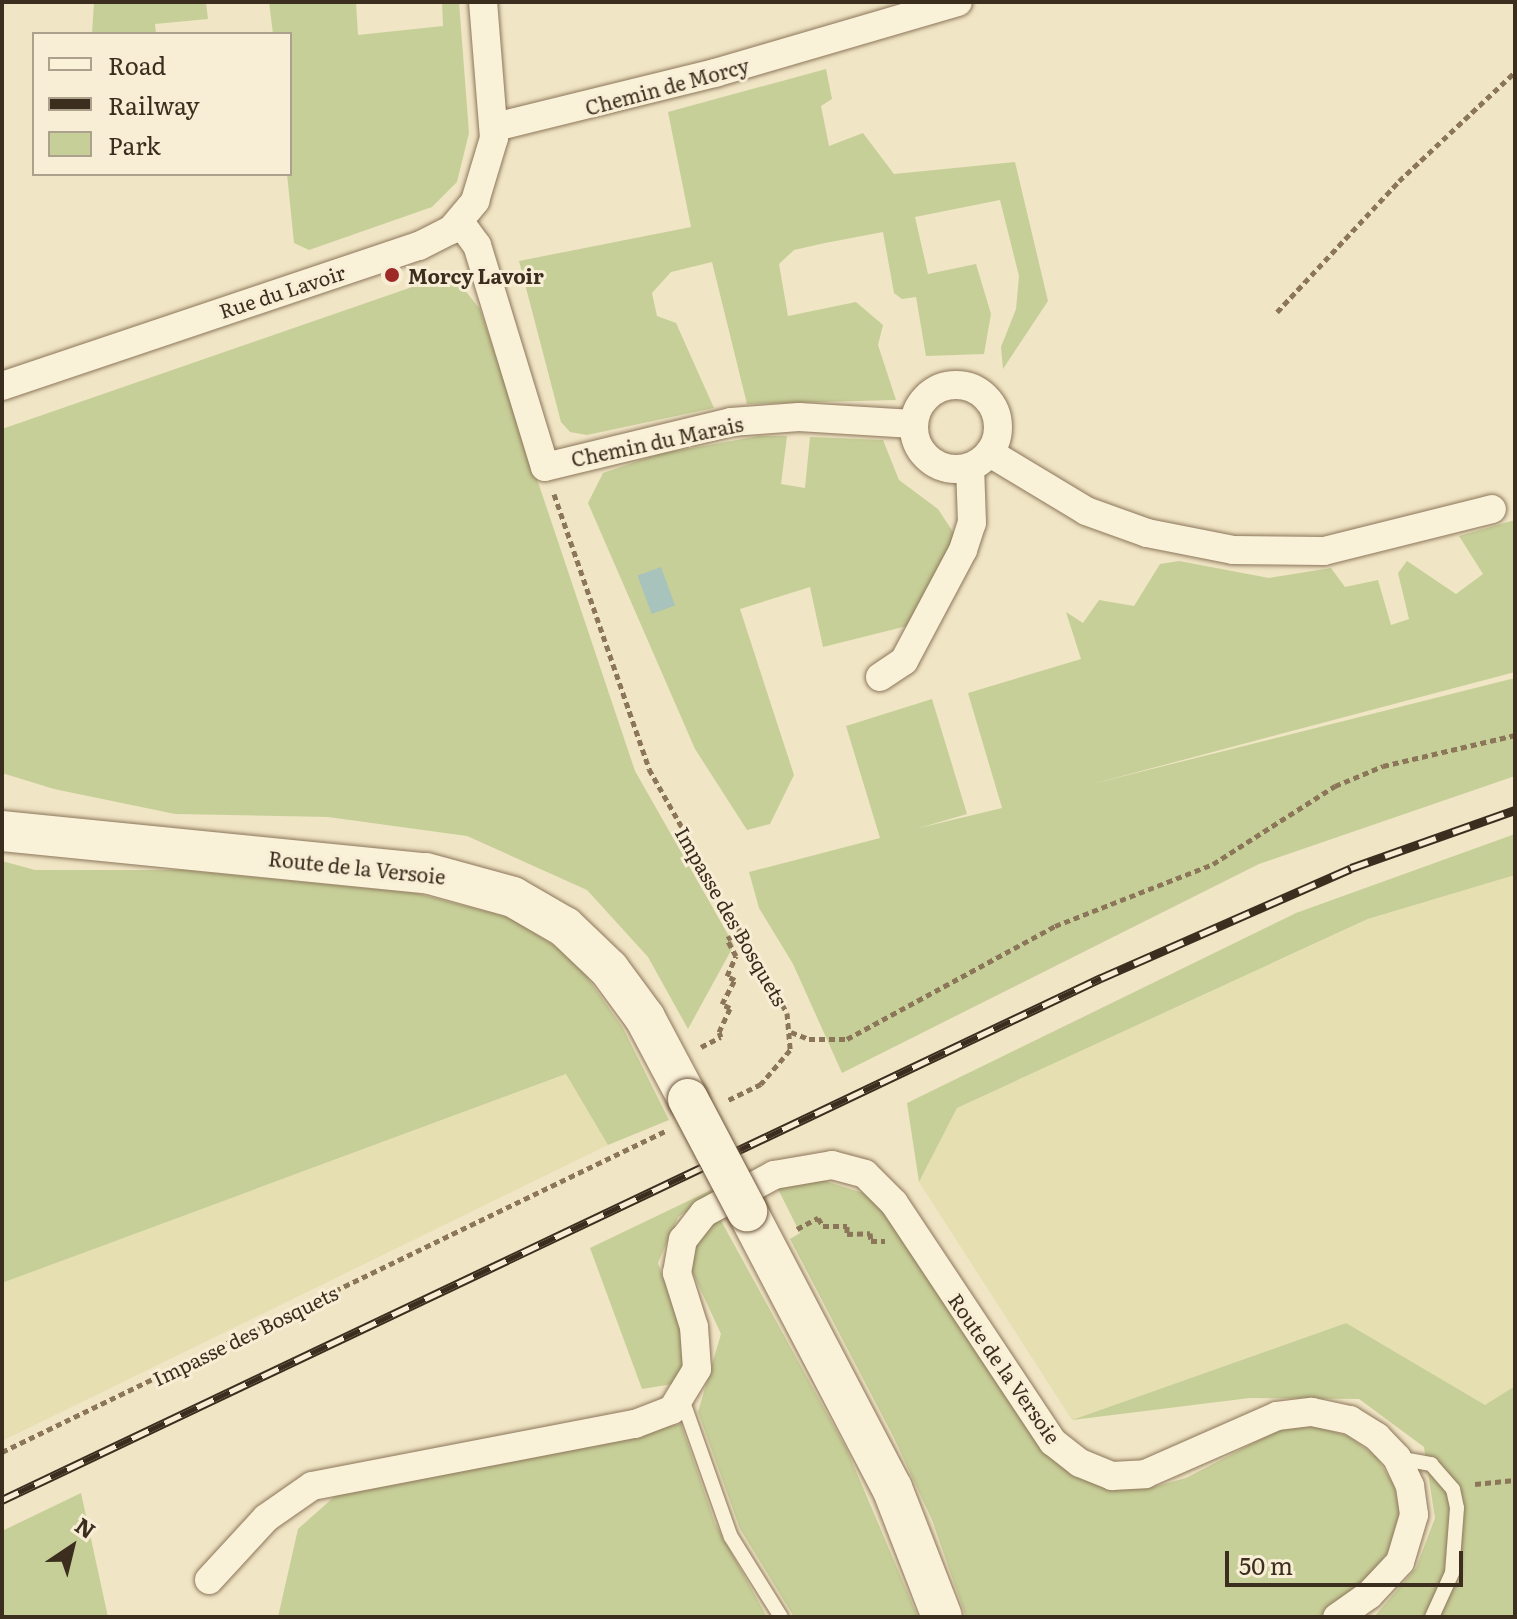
<!DOCTYPE html>
<style>
body{margin:0}
#map{position:relative;width:1517px;height:1619px;overflow:hidden;background:#f0e5c5;font-family:Literata,serif}
div>[style]{position:absolute}
.farmland>*{inset:0;background:#e6dfb2}
.green>*{inset:0;background:#c7cf98}
.water>*{inset:0;background:#a7c3bc;transform-origin:0 0}
.path>*{height:5px;margin-top:-2.5px;transform-origin:0;background:repeating-linear-gradient(90deg,#8c765a 0 6px,transparent 0 10px)}
.roads{filter:drop-shadow(0 0 2px #8c765a) drop-shadow(0 0 2px #8c765a)}
.lane>*{height:14px;margin:-7px;padding:0 7px;transform-origin:7px;border-radius:7px;background:#faf1d9}
.street>*{height:28px;margin:-14px;padding:0 14px;transform-origin:14px;border-radius:14px;background:#faf1d9}
.street>.ring{margin:-14px;padding:0;box-sizing:content-box;background:none;border:28px solid #faf1d9;border-radius:50%}
.secondary>*{height:40px;margin:-20px;padding:0 20px;transform-origin:20px;border-radius:20px;background:#faf1d9}
.rail>*{height:9px;margin-top:-4.5px;transform-origin:0;background:repeating-linear-gradient(90deg,#f7eed5 0 18px,#3c2e1f 0 36px);box-sizing:border-box;border-block:2px solid #3c2e1f}
.bridges{filter:drop-shadow(0 0 2px #6e573d) drop-shadow(0 0 2px #6e573d)}
.secondary-bridge>*{height:40px;margin:-20px;padding:0 20px;transform-origin:20px;border-radius:20px;background:#faf1d9}
.dots>*{width:22px;height:22px;translate:-50% -50%;box-sizing:border-box;border:4px solid #f7eed5;border-radius:50%}
span{translate:-50% -50%;white-space:nowrap;text-align:center;line-height:1.15;-webkit-text-stroke:6px #f7eed5;paint-order:stroke}
.street-label{font-size:20px;color:#3c2e1f}
.poi-label{font-size:20px;color:#3c2e1f;font-weight:700}
.left{translate:0 -50%;text-align:left}
.frame{position:absolute;inset:0;border:4px solid #3c2e1f;pointer-events:none}
.legend{position:absolute;left:32px;top:32px;width:260px;height:144px;box-sizing:border-box;background:#f7eed5;border:2px solid #aca18c;margin:0;padding:10px 14px;list-style:none;font-size:24px;color:#3c2e1f}
.legend li{display:flex;align-items:center;gap:16px;height:40px}
.legend b{width:40px;border:2px solid #aca18c}
.north{position:absolute;left:32px;top:1507px;width:80px;height:80px;-webkit-text-stroke:6px #f7eed5;paint-order:stroke;rotate:35deg;font-size:22px;font-weight:700;line-height:32px;text-align:center;color:#3c2e1f}
.north::after{content:'';display:block;margin:auto;width:28px;height:36px;background:#3c2e1f;clip-path:polygon(50% 0,100% 100%,50% 72%,0 100%)}
.scale{position:absolute;left:1225px;top:1551px;width:238px;height:36px;box-sizing:border-box;border:4px solid #3c2e1f;border-top:0;padding-left:10px;font-size:24px;line-height:28px;white-space:nowrap;color:#3c2e1f;-webkit-text-stroke:6px #f7eed5;paint-order:stroke}
</style>
<div id="map">
<div class="farmland">
<i style="clip-path:polygon(1515px 875px,1515px 1386px,1485px 1406px,1345px 1323px,1072px 1420px,919px 1182px,957px 1108px,1369px 919px)"></i>
<i style="clip-path:polygon(567px 1074px,608px 1145px,2px 1441px,2px 1283px)"></i>
</div>
<div class="green">
<i style="clip-path:polygon(94px 2px,206px 2px,208px 19px,155px 24px,156px 34px,92px 34px)"></i>
<i style="clip-path:polygon(269px 2px,356px 2px,358px 35px,443px 26px,442px 2px,459px 2px,469px 133px,457px 182px,432px 207px,309px 250px,294px 243px,287px 174px,290px 34px,273px 34px)"></i>
<i style="clip-path:polygon(826px 69px,832px 99px,821px 106px,829px 146px,863px 133px,894px 174px,1015px 162px,1048px 301px,1003px 369px,1001px 347px,1016px 309px,1019px 276px,1000px 200px,915px 217px,928px 274px,976px 264px,991px 314px,984px 354px,926px 356px,916px 297px,902px 299px,894px 293px,883px 232px,825px 243px,794px 250px,779px 264px,788px 316px,856px 302px,883px 325px,878px 345px,896px 400px,747px 404px,712px 262px,671px 272px,652px 293px,657px 316px,676px 323px,714px 408px,587px 435px,570px 432px,561px 422px,519px 261px,691px 227px,668px 112px)"></i>
<i style="clip-path:polygon(444px 276px,459px 283px,480px 309px,635px 771px,734px 945px,688px 1029px,648px 957px,587px 890px,467px 836px,328px 817px,175px 814px,54px 789px,2px 773px,2px 429px)"></i>
<i style="clip-path:polygon(759px 436px,787px 436px,781px 484px,805px 488px,810px 437px,883px 440px,899px 480px,938px 509px,957px 538px,907px 626px,823px 647px,810px 587px,740px 609px,794px 775px,770px 824px,747px 830px,695px 749px,588px 503px,603px 473px,659px 454px)"></i>
<i style="clip-path:polygon(1515px 520px,1515px 672px,1092px 784px,1515px 678px,1515px 776px,1259px 864px,842px 1073px,793px 964px,759px 908px,749px 872px,880px 838px,846px 726px,932px 699px,967px 814px,919px 828px,1002px 808px,968px 693px,1081px 659px,1066px 612px,1083px 623px,1099px 600px,1134px 606px,1160px 564px,1179px 561px,1269px 578px,1331px 568px,1345px 587px,1378px 580px,1391px 625px,1409px 619px,1398px 573px,1407px 561px,1456px 594px,1483px 574px,1459px 536px)"></i>
<i style="clip-path:polygon(1515px 834px,1515px 875px,1368px 919px,957px 1108px,919px 1182px,907px 1103px,1296px 913px)"></i>
<i style="clip-path:polygon(2px 861px,35px 870px,183px 870px,415px 893px,508px 917px,573px 957px,623px 1028px,669px 1120px,608px 1145px,566px 1074px,2px 1283px)"></i>
<i style="clip-path:polygon(822px 1180px,863px 1193px,882px 1209px,1030px 1429px,1117px 1488px,1153px 1487px,1186px 1478px,1280px 1429px,1314px 1426px,1348px 1436px,1376px 1456px,1394px 1485px,1400px 1512px,1395px 1541px,1376px 1569px,1321px 1617px,966px 1617px,932px 1520px,894px 1438px,790px 1239px,800px 1233px,777px 1187px)"></i>
<i style="clip-path:polygon(711px 1190px,713px 1194px,678px 1217px,658px 1263px,690px 1357px,685px 1382px,642px 1389px,590px 1248px)"></i>
<i style="clip-path:polygon(719px 1217px,847px 1450px,918px 1617px,794px 1617px,740px 1529px,698px 1412px,721px 1334px,691px 1269px,693px 1249px)"></i>
<i style="clip-path:polygon(1346px 1323px,1485px 1405px,1515px 1386px,1515px 1617px,1374px 1617px,1416px 1568px,1435px 1518px,1424px 1447px,1359px 1399px,1250px 1398px,1072px 1420px)"></i>
<i style="clip-path:polygon(681px 1424px,715px 1523px,767px 1617px,278px 1617px,298px 1529px,344px 1488px)"></i>
<i style="clip-path:polygon(81px 1493px,108px 1617px,2px 1617px,2px 1531px)"></i>
</div>
<div class="water">
<i style="left:661px;top:567px;width:41px;height:25px;rotate:70deg"></i>
</div>
<div class="path">
<i style="left:1277px;top:312px;width:179px;rotate:-47deg"></i>
<i style="left:1399px;top:181px;width:159px;rotate:-43.2deg"></i>
<i style="left:554px;top:494px;width:291px;rotate:70.9deg"></i>
<i style="left:649px;top:769px;width:280px;rotate:60.5deg"></i>
<i style="left:787px;top:1013px;width:37px;rotate:85deg"></i>
<i style="left:790px;top:1050px;width:45px;rotate:130.5deg"></i>
<i style="left:761px;top:1084px;width:37px;rotate:154deg"></i>
<i style="left:791px;top:1032px;width:19px;rotate:21deg"></i>
<i style="left:809px;top:1039px;width:38px"></i>
<i style="left:847px;top:1039px;width:237px;rotate:-28.5deg"></i>
<i style="left:1055px;top:926px;width:170px;rotate:-21.4deg"></i>
<i style="left:1213px;top:864px;width:145px;rotate:-32.6deg"></i>
<i style="left:1335px;top:786px;width:52px;rotate:-22.6deg"></i>
<i style="left:1383px;top:766px;width:136px;rotate:-13.2deg"></i>
<i style="left:701px;top:1047px;width:22px;rotate:-27deg"></i>
<i style="left:721px;top:1037px;width:5px;rotate:-112deg"></i>
<i style="left:719px;top:1032px;width:26px;rotate:-65deg"></i>
<i style="left:730px;top:1008px;width:9px;rotate:-153deg"></i>
<i style="left:722px;top:1004px;width:27px;rotate:-62deg"></i>
<i style="left:735px;top:980px;width:9px;rotate:-153deg"></i>
<i style="left:727px;top:976px;width:22px;rotate:-66deg"></i>
<i style="left:736px;top:956px;width:19px;rotate:-118deg"></i>
<i style="left:727px;top:939px;width:15px;rotate:-28deg"></i>
<i style="left:797px;top:1229px;width:24px;rotate:-28deg"></i>
<i style="left:818px;top:1218px;width:9px;rotate:58deg"></i>
<i style="left:823px;top:1226px;width:24px"></i>
<i style="left:847px;top:1226px;width:8px;rotate:90deg"></i>
<i style="left:847px;top:1234px;width:23px;rotate:-2deg"></i>
<i style="left:870px;top:1233px;width:8px;rotate:83deg"></i>
<i style="left:871px;top:1241px;width:14px"></i>
<i style="left:2px;top:1452px;width:737px;rotate:-25.83deg"></i>
<i style="left:1475px;top:1484px;width:40px;rotate:-5.7deg"></i>
</div>
<div class="roads">
<div class="lane">
<i style="left:682px;top:1399px;width:146px;rotate:70.5deg"></i>
<i style="left:731px;top:1537px;width:94px;rotate:58deg"></i>
<i style="left:1397px;top:1458px;width:35px;rotate:10deg"></i>
<i style="left:1431px;top:1464px;width:33px;rotate:49deg"></i>
<i style="left:1453px;top:1489px;width:19px;rotate:78deg"></i>
<i style="left:1457px;top:1508px;width:65px;rotate:94.4deg"></i>
<i style="left:1452px;top:1573px;width:48px;rotate:114.4deg"></i>
</div>
<div class="street">
<i style="left:495px;top:127px;width:227px;rotate:-13.8deg"></i>
<i style="left:715px;top:73px;width:253px;rotate:-16.3deg"></i>
<i style="left:460px;top:222px;width:29px;rotate:54deg"></i>
<i style="left:477px;top:245px;width:232px;rotate:73deg"></i>
<i style="left:545px;top:467px;width:191px;rotate:-13.6deg"></i>
<i style="left:731px;top:422px;width:68px;rotate:-4.2deg"></i>
<i style="left:799px;top:417px;width:114px;rotate:3.5deg"></i>
<i class="ring" style="left:914px;top:385px;width:56px;height:56px"></i>
<i style="left:2px;top:386px;width:440px;rotate:-18.6deg"></i>
<i style="left:419px;top:246px;width:36px;rotate:-27deg"></i>
<i style="left:451px;top:230px;width:38px;rotate:-50deg"></i>
<i style="left:475px;top:201px;width:66px;rotate:-73.2deg"></i>
<i style="left:494px;top:138px;width:136px;rotate:-94.6deg"></i>
<i style="left:990px;top:453px;width:112px;rotate:31.1deg"></i>
<i style="left:1086px;top:511px;width:65px;rotate:19.8deg"></i>
<i style="left:1147px;top:533px;width:88px;rotate:11.2deg"></i>
<i style="left:1233px;top:550px;width:91px;rotate:0.6deg"></i>
<i style="left:1324px;top:551px;width:173px;rotate:-14deg"></i>
<i style="left:880px;top:677px;width:29px;rotate:-34deg"></i>
<i style="left:904px;top:661px;width:126px;rotate:-62deg"></i>
<i style="left:963px;top:550px;width:28px;rotate:-72deg"></i>
<i style="left:972px;top:523px;width:56px;rotate:-92deg"></i>
<i style="left:209px;top:1580px;width:84px;rotate:-47.4deg"></i>
<i style="left:266px;top:1518px;width:56px;rotate:-34.8deg"></i>
<i style="left:312px;top:1486px;width:329px;rotate:-10.9deg"></i>
<i style="left:635px;top:1424px;width:40px;rotate:-21deg"></i>
<i style="left:672px;top:1410px;width:48px;rotate:-58.6deg"></i>
<i style="left:697px;top:1369px;width:42px;rotate:-94.1deg"></i>
<i style="left:694px;top:1327px;width:57px;rotate:-107.5deg"></i>
<i style="left:677px;top:1273px;width:34px;rotate:-80deg"></i>
<i style="left:683px;top:1240px;width:34px;rotate:-52deg"></i>
<i style="left:704px;top:1213px;width:80px;rotate:-28.5deg"></i>
<i style="left:774px;top:1175px;width:59px;rotate:-9.8deg"></i>
<i style="left:832px;top:1165px;width:34px;rotate:15deg"></i>
<i style="left:865px;top:1174px;width:41px;rotate:45deg"></i>
<i style="left:894px;top:1203px;width:287px;rotate:56.4deg"></i>
<i style="left:1053px;top:1442px;width:34px;rotate:38deg"></i>
<i style="left:1080px;top:1463px;width:35px;rotate:22deg"></i>
<i style="left:1112px;top:1476px;width:33px;rotate:-3deg"></i>
<i style="left:1145px;top:1474px;width:144px;rotate:-23.7deg"></i>
<i style="left:1277px;top:1416px;width:35px;rotate:-7deg"></i>
<i style="left:1312px;top:1412px;width:39px;rotate:12deg"></i>
<i style="left:1350px;top:1420px;width:32px;rotate:32deg"></i>
<i style="left:1377px;top:1437px;width:29px;rotate:46deg"></i>
<i style="left:1397px;top:1458px;width:31px;rotate:65deg"></i>
<i style="left:1410px;top:1486px;width:29px;rotate:82deg"></i>
<i style="left:1414px;top:1515px;width:49px;rotate:106.6deg"></i>
<i style="left:1400px;top:1562px;width:45px;rotate:133.2deg"></i>
<i style="left:1369px;top:1595px;width:39px;rotate:145deg"></i>
</div>
<div class="secondary">
<i style="left:2px;top:831px;width:426px;rotate:5.7deg"></i>
<i style="left:426px;top:873px;width:90px;rotate:15.4deg"></i>
<i style="left:513px;top:897px;width:60px;rotate:30deg"></i>
<i style="left:565px;top:927px;width:61px;rotate:43.7deg"></i>
<i style="left:609px;top:969px;width:61px;rotate:53.7deg"></i>
<i style="left:645px;top:1018px;width:92px;rotate:62deg"></i>
<i style="left:747px;top:1211px;width:313px;rotate:62.4deg"></i>
<i style="left:892px;top:1488px;width:138px;rotate:68.8deg"></i>
</div>
</div>
<div class="rail">
<i style="left:2px;top:1500px;width:1217px;rotate:-25.41deg"></i>
<i style="left:1101px;top:978px;width:273px;rotate:-23.7deg"></i>
<i style="left:1351px;top:868px;width:174px;rotate:-19.5deg"></i>
</div>
<div class="bridges">
<div class="secondary-bridge">
<i style="left:688px;top:1099px;width:127px;rotate:62.2deg"></i>
</div>
</div>
<div class="dots">
<i style="left:392px;top:275px;background:#9e2a27"></i>
</div>
<div class="street-label">
<span style="left:667px;top:86px;rotate:-15deg">Chemin de Morcy</span>
<span style="left:282px;top:291px;rotate:-18deg">Rue du Lavoir</span>
<span style="left:657px;top:441px;rotate:-12deg">Chemin du Marais</span>
<span style="left:357px;top:867px;rotate:6deg">Route de la Versoie</span>
<span style="left:732px;top:916px;rotate:60deg">Impasse des Bosquets</span>
<span style="left:245px;top:1335px;rotate:-26deg">Impasse des Bosquets</span>
<span style="left:1005px;top:1368px;rotate:55deg">Route de la Versoie</span>
</div>
<div class="poi-label">
<span class="left" style="left:408px;top:275px">Morcy Lavoir</span>
</div>
<div class="frame"></div>
<ul class="legend">
<li><b style="height:10px;background:#faf1d9"></b>Road</li>
<li><b style="height:10px;background:#3c2e1f"></b>Railway</li>
<li><b style="height:22px;background:#c7cf98"></b>Park</li>
</ul>
<div class="north">N</div>
<div class="scale">50 m</div>
</div>
